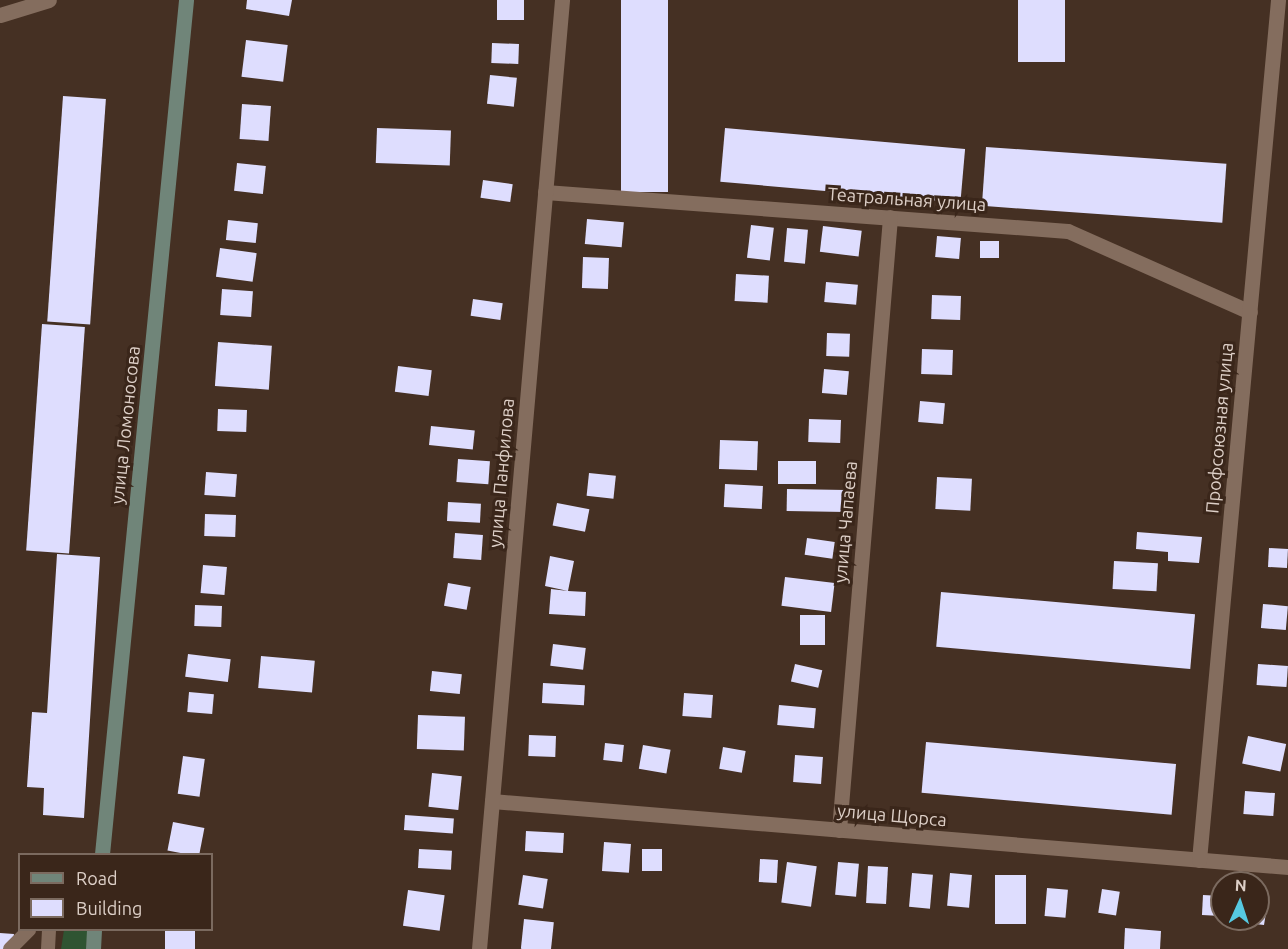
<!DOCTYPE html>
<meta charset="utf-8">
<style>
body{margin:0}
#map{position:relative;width:1288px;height:949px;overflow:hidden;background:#453023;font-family:Ubuntu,sans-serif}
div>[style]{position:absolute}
.green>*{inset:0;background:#2f5432}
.building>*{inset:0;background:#deddfe;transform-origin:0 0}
.lane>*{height:14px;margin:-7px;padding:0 7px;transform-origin:7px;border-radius:7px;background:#846d5e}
.street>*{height:15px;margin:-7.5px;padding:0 7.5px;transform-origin:7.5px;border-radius:7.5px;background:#846d5e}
.secondary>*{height:15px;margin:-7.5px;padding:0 7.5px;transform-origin:7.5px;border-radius:7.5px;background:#708579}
span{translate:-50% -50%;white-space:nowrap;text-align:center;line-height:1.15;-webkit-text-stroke:6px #3a261a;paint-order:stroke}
.street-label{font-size:18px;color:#ddcfc7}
.legend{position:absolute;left:18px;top:853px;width:195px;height:78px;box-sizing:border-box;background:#3a261a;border:2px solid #7b6a5f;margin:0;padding:8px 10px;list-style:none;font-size:18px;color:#ddcfc7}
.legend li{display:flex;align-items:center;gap:12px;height:30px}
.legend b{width:30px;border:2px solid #7b6a5f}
.north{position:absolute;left:1210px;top:871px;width:60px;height:60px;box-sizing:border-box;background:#3a261a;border:2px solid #7b6a5f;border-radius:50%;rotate:3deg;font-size:16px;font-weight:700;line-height:24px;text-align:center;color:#ddcfc7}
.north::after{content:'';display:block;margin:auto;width:21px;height:27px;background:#56c9e1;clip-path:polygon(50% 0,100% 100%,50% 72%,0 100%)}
</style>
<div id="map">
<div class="green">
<i style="clip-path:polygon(64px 930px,88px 930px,86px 949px,61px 949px)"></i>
</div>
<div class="building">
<i style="clip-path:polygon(247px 0,292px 0,289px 16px,246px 9px)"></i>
<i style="left:497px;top:0;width:27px;height:20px"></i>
<i style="left:621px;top:0;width:47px;height:192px"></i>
<i style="left:1018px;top:0;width:47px;height:62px"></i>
<i style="left:246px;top:40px;width:42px;height:37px;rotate:7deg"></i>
<i style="left:492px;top:43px;width:27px;height:20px;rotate:2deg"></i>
<i style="left:490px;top:75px;width:27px;height:29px;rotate:6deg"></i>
<i style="left:63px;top:96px;width:43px;height:226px;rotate:4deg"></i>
<i style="left:242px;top:104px;width:29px;height:35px;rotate:4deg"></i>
<i style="left:377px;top:128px;width:74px;height:35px;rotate:2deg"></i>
<i style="left:725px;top:128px;width:241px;height:54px;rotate:5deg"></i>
<i style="left:986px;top:147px;width:241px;height:59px;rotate:4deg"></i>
<i style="left:237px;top:163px;width:29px;height:28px;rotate:6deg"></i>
<i style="left:483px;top:180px;width:30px;height:18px;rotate:8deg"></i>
<i style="left:587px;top:219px;width:37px;height:25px;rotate:5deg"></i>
<i style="left:228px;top:220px;width:30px;height:20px;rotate:6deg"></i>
<i style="left:751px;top:225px;width:23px;height:33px;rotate:7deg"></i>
<i style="left:823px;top:226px;width:39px;height:26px;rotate:7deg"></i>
<i style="left:787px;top:228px;width:21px;height:34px;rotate:5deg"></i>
<i style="left:937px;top:236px;width:24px;height:21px;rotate:5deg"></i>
<i style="left:980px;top:241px;width:19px;height:17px"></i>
<i style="left:220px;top:248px;width:37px;height:29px;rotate:8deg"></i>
<i style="left:583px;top:257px;width:26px;height:31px;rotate:2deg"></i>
<i style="left:736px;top:274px;width:33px;height:27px;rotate:3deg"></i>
<i style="left:826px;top:282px;width:32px;height:20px;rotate:5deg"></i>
<i style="left:222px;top:289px;width:31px;height:26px;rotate:4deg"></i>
<i style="left:932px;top:295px;width:29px;height:24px;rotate:2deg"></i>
<i style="left:473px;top:299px;width:30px;height:17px;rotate:8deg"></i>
<i style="left:42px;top:324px;width:43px;height:227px;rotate:4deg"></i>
<i style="left:827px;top:333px;width:23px;height:23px;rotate:2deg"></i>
<i style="left:218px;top:342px;width:54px;height:44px;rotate:4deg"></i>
<i style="left:922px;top:349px;width:31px;height:25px;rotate:2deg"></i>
<i style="left:398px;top:366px;width:34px;height:26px;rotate:7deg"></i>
<i style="left:824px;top:369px;width:25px;height:24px;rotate:5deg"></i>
<i style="left:920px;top:401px;width:25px;height:21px;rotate:5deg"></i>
<i style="left:218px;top:409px;width:29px;height:22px;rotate:2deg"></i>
<i style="left:809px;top:419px;width:32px;height:23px;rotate:2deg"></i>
<i style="left:431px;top:426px;width:44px;height:19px;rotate:6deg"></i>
<i style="left:720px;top:440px;width:38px;height:29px;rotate:2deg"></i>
<i style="left:458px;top:459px;width:32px;height:23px;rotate:4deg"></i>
<i style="left:778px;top:461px;width:38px;height:23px"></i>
<i style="left:206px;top:472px;width:31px;height:23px;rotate:4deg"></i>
<i style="left:589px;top:473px;width:27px;height:23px;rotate:6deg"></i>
<i style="left:937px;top:477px;width:35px;height:32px;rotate:3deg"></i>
<i style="left:725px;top:484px;width:38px;height:23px;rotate:3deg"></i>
<i style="left:787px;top:489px;width:59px;height:22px;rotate:1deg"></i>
<i style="left:448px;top:502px;width:33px;height:19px;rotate:3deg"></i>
<i style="left:557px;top:503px;width:33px;height:23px;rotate:11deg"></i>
<i style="left:205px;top:514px;width:31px;height:22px;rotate:2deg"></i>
<i style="clip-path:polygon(1137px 532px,1202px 537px,1199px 563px,1168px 561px,1168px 552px,1136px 549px)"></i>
<i style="left:455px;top:533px;width:28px;height:25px;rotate:4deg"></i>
<i style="left:807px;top:538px;width:28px;height:17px;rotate:8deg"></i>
<i style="left:1269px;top:548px;width:19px;height:19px;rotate:3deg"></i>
<i style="clip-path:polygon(57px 554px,100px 557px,84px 818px,43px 815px,44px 788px,27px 787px,32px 712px,47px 713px)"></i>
<i style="clip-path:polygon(550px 556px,574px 561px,568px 591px,586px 592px,585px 616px,549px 614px,551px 589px,568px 591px,545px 586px)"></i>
<i style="left:1114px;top:561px;width:44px;height:28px;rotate:3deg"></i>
<i style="left:203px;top:565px;width:24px;height:28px;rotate:5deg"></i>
<i style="left:785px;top:577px;width:50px;height:29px;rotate:7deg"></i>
<i style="left:448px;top:583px;width:23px;height:23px;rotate:10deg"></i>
<i style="left:941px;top:592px;width:255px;height:55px;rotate:5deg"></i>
<i style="left:1263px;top:604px;width:25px;height:24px;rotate:5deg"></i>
<i style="left:195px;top:605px;width:27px;height:21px;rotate:2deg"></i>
<i style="left:800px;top:615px;width:25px;height:30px"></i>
<i style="left:553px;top:644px;width:33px;height:22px;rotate:7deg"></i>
<i style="left:188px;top:654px;width:43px;height:23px;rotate:7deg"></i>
<i style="left:261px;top:656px;width:54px;height:32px;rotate:5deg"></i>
<i style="left:795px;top:664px;width:28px;height:18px;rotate:13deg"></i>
<i style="left:1258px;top:664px;width:30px;height:21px;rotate:4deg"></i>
<i style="left:432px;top:671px;width:30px;height:20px;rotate:6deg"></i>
<i style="left:543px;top:683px;width:42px;height:20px;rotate:3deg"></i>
<i style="left:189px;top:692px;width:25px;height:20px;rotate:5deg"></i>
<i style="left:684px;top:693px;width:29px;height:23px;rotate:4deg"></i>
<i style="left:779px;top:705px;width:37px;height:20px;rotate:5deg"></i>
<i style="left:418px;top:715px;width:47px;height:34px;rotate:2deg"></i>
<i style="left:529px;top:735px;width:27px;height:21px;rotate:2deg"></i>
<i style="left:1248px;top:736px;width:39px;height:28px;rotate:12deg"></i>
<i style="left:926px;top:742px;width:251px;height:51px;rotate:5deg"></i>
<i style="left:605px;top:743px;width:19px;height:17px;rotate:6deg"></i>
<i style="left:643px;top:745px;width:28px;height:24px;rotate:10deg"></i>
<i style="left:723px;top:747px;width:23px;height:22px;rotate:10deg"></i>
<i style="left:795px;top:755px;width:28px;height:27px;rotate:4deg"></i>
<i style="left:183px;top:756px;width:22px;height:38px;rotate:8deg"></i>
<i style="left:432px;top:773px;width:30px;height:34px;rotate:6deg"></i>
<i style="left:1245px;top:791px;width:30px;height:23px;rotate:4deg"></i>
<i style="left:405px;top:815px;width:49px;height:15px;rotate:4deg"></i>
<i style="left:173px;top:822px;width:32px;height:29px;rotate:11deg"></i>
<i style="left:526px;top:831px;width:38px;height:20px;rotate:3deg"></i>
<i style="left:604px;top:842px;width:27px;height:29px;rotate:4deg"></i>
<i style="left:419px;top:849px;width:33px;height:19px;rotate:3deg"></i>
<i style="left:642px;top:849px;width:20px;height:22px"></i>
<i style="left:760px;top:859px;width:18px;height:23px;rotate:3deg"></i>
<i style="left:787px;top:862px;width:30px;height:41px;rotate:8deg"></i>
<i style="left:838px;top:862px;width:21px;height:33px;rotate:5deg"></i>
<i style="left:868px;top:866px;width:20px;height:37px;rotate:3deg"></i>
<i style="left:912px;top:873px;width:21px;height:34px;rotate:5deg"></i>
<i style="left:950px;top:873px;width:22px;height:33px;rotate:5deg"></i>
<i style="left:523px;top:875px;width:25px;height:30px;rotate:9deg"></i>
<i style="left:995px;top:875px;width:31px;height:49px"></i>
<i style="left:1047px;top:888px;width:21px;height:28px;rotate:5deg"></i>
<i style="left:1102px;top:889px;width:18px;height:24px;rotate:9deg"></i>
<i style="left:408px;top:890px;width:37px;height:36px;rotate:8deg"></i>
<i style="left:1203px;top:895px;width:19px;height:20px;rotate:3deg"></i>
<i style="clip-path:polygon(1258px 906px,1267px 907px,1264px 925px,1238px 922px,1258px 919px)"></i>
<i style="left:524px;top:919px;width:30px;height:30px;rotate:6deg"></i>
<i style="clip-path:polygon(1125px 928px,1161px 931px,1160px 949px,1124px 949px)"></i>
<i style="left:165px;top:930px;width:30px;height:19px"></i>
<i style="left:0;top:933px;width:14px;height:16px;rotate:4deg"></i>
</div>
<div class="lane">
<i style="left:10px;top:949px;width:27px;rotate:-45deg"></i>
<i style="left:48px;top:949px;width:19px;rotate:-87deg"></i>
</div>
<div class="street">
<i style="left:0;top:15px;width:51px;rotate:-17deg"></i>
<i style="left:545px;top:192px;width:524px;rotate:4.26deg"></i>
<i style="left:1068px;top:231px;width:199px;rotate:24deg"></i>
<i style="left:492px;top:801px;width:799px;rotate:4.74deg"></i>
<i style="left:839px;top:830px;width:615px;rotate:-85.24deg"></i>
<i style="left:1199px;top:860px;width:864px;rotate:-84.75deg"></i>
<i style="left:479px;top:949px;width:953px;rotate:-85deg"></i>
</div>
<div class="secondary">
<i style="left:102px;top:854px;width:858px;rotate:-84.38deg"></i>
<i style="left:93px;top:949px;width:19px;rotate:-87deg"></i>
</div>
<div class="street-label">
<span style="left:907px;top:199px;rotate:4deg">Театральная улица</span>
<span style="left:125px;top:425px;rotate:-84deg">улица Ломоносова</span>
<span style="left:1219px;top:428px;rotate:-85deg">Профсоюзная улица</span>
<span style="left:501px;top:473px;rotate:-85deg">улица Панфилова</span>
<span style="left:845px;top:522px;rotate:-85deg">улица Чапаева</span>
<span style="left:892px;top:815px;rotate:5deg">улица Щорса</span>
</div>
<ul class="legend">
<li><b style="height:8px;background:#708579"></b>Road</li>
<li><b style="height:16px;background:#deddfe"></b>Building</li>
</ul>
<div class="north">N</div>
</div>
